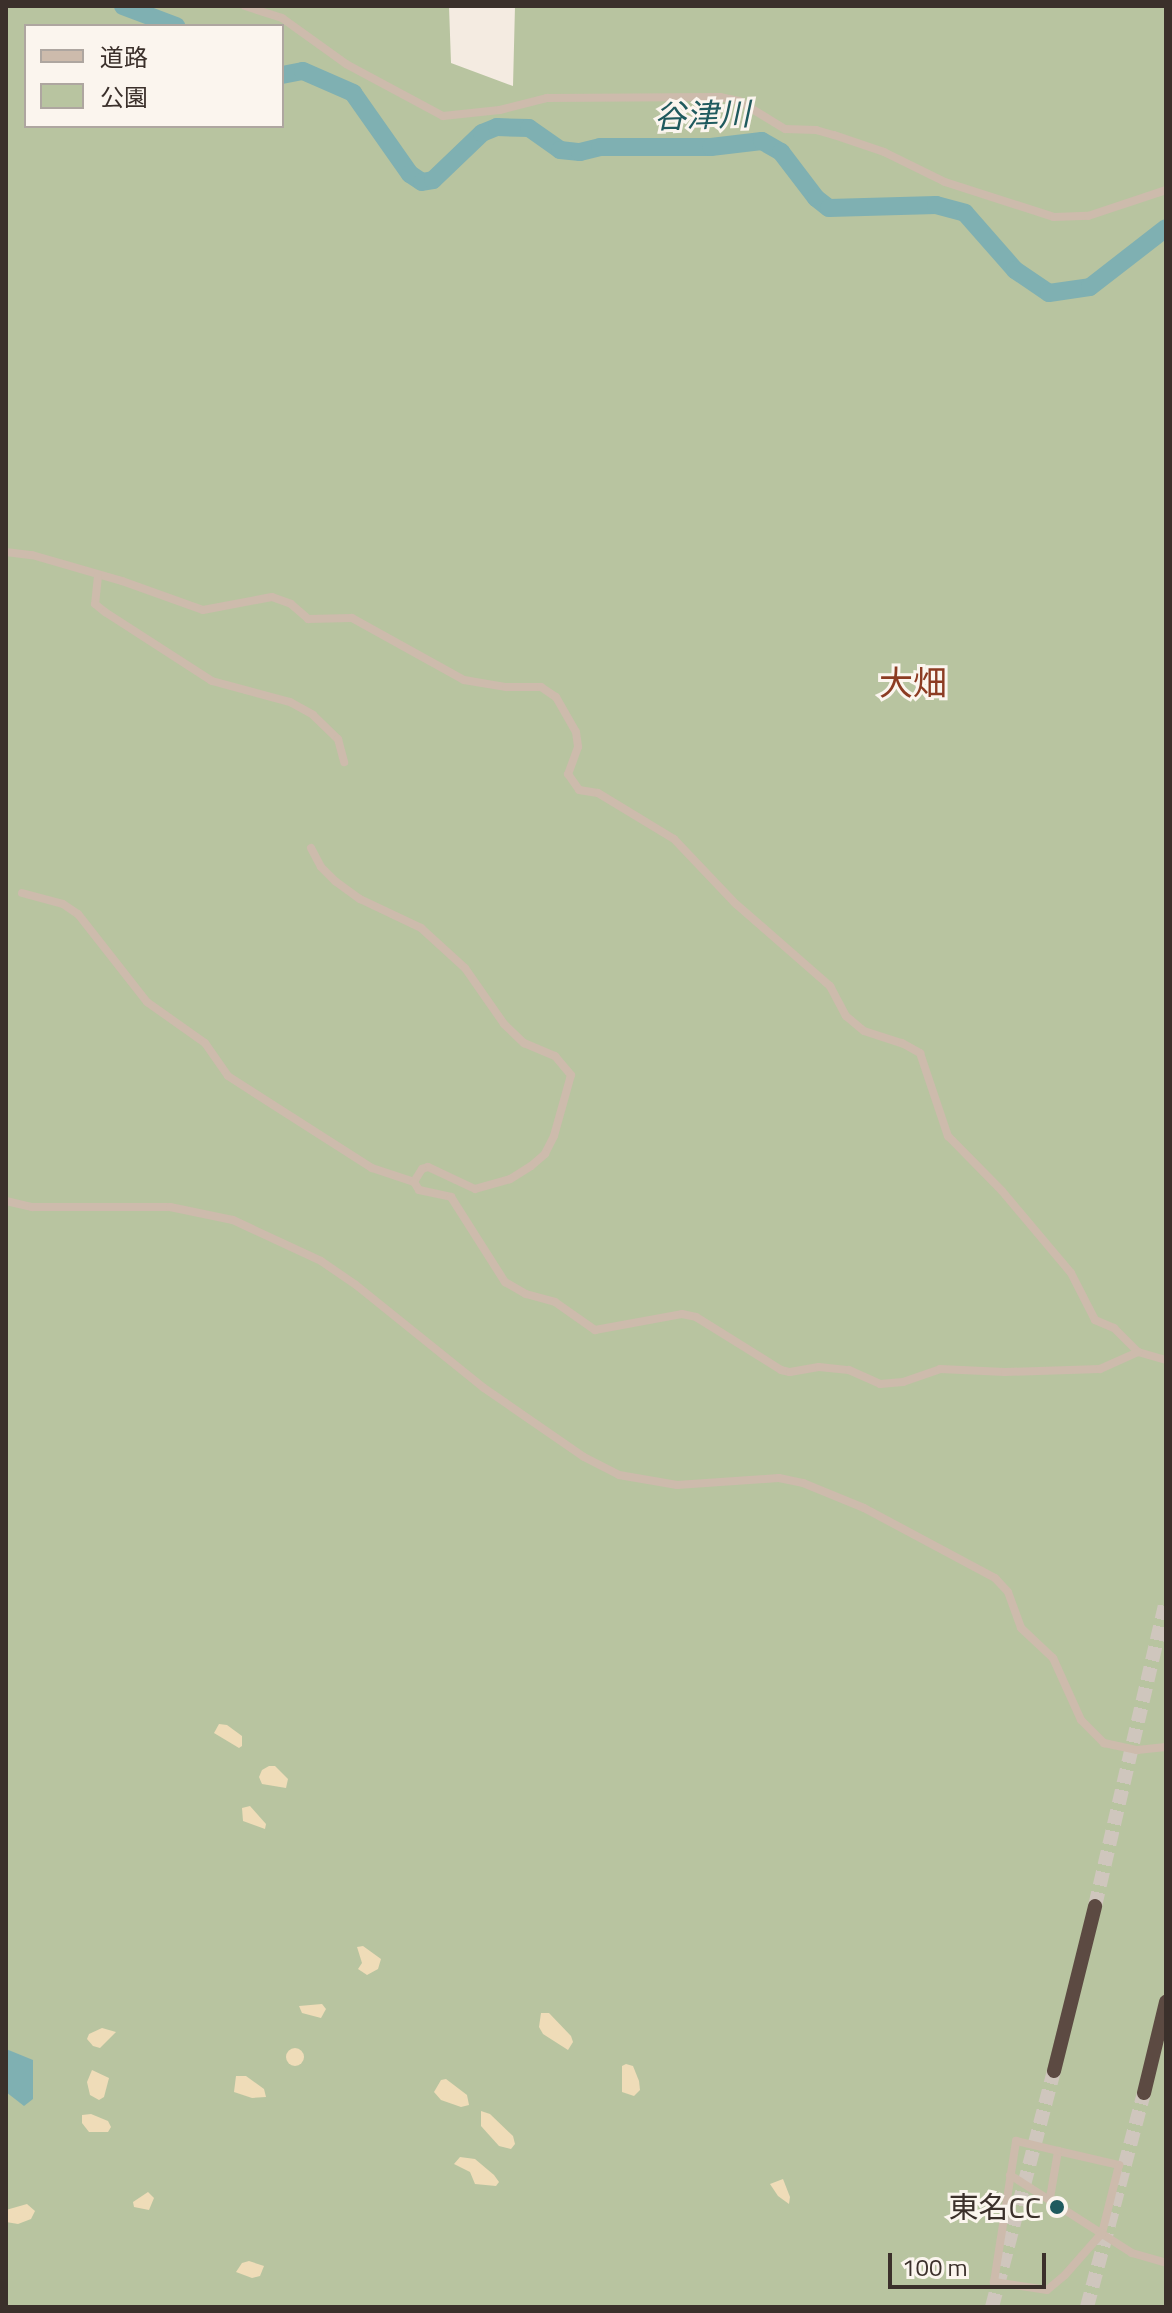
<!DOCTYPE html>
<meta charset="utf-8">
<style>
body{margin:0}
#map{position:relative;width:1172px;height:2313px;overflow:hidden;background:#f4ebe1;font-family:"Titillium Web","Noto Sans JP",sans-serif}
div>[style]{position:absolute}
.green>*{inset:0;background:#b8c4a0}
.sand>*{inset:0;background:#efdcb8}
.round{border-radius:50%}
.water>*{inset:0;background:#7fb0b2}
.river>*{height:18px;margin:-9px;padding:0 9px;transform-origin:9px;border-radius:9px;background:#7fb0b2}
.highway-tunnel>*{height:14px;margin-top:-7px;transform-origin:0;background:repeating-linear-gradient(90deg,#cfc6bd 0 14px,transparent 0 21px)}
.street>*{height:8px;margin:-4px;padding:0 4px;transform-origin:4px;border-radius:4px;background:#cdbbac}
.highway>*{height:14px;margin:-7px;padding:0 7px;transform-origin:7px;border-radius:7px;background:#5c4a42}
.dots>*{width:22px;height:22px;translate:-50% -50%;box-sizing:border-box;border:4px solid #fbf5ee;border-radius:50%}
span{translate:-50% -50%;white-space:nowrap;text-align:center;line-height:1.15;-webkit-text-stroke:6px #fbf5ee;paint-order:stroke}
.poi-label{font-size:30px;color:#3b302b}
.right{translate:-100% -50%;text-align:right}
.water-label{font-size:32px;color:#1f5a5e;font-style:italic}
.quarter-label{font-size:34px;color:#8c3b22}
.frame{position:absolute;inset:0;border:8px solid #3b302b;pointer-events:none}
.legend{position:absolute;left:24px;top:24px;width:260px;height:104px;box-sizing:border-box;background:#fbf5ee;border:2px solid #aea6a0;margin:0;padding:10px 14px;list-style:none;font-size:24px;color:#3b302b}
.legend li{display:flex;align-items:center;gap:16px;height:40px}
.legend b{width:40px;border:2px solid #aea6a0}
.scale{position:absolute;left:888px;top:2253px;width:158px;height:36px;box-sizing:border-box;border:4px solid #3b302b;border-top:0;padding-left:10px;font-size:24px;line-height:28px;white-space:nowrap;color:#3b302b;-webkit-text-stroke:6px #fbf5ee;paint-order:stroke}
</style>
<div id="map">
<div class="green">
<i style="clip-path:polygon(evenodd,6px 6px,449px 6px,451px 63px,513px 86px,515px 6px,1166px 6px,1166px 2307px,6px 2307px,6px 6px,26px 26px,282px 26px,282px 126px,26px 126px,26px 26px)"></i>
</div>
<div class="sand">
<i style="clip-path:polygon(219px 1724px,227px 1725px,242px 1736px,242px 1746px,239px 1748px,214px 1733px)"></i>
<i style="clip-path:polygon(269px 1766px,275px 1766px,288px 1779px,286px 1788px,262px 1784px,259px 1777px,262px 1770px)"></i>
<i style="clip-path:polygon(250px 1806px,266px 1824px,265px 1829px,243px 1821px,242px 1808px)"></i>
<i style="clip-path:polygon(363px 1946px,381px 1959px,378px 1969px,367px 1975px,358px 1969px,362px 1963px,357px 1947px)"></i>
<i style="clip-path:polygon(322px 2004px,326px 2009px,321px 2018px,302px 2013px,299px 2006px)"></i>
<i style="clip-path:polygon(541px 2013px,549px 2013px,571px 2036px,573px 2042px,568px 2050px,543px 2034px,539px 2027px)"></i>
<i style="clip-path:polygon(102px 2028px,116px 2032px,100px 2048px,93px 2046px,87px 2039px,89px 2034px)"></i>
<i class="round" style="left:286px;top:2048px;width:18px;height:18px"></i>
<i style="clip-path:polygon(626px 2064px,633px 2066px,639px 2081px,640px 2090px,634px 2096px,622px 2092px,622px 2066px)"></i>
<i style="clip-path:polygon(92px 2070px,109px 2078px,104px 2097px,99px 2100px,90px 2095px,87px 2082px)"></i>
<i style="clip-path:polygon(236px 2076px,246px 2076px,264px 2089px,266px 2097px,252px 2098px,234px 2092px)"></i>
<i style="clip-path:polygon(446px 2079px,467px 2095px,469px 2105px,461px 2107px,441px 2100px,434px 2092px,441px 2080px)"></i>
<i style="clip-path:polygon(481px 2111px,490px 2114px,513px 2136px,515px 2144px,511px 2149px,499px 2146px,481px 2126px)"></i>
<i style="clip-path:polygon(91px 2114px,108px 2121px,111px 2127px,108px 2132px,89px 2132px,82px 2123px,82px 2115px)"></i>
<i style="clip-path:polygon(460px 2157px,475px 2159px,494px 2175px,499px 2182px,496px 2186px,475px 2184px,470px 2172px,454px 2164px)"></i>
<i style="clip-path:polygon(783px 2179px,790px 2197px,789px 2204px,778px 2196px,770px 2184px)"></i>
<i style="clip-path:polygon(148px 2192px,154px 2198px,149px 2210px,134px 2207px,133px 2202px)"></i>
<i style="clip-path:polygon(27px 2204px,35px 2211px,31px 2219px,18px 2224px,6px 2222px,6px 2210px)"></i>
<i style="clip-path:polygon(249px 2261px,264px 2266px,260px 2276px,252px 2278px,236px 2272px,242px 2263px)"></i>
</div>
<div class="water">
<i style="clip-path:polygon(6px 2049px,33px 2060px,33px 2099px,24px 2106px,6px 2092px)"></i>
</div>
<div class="river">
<i style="left:123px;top:6px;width:57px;rotate:20.7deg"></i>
<i style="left:282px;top:75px;width:21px;rotate:-11deg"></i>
<i style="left:303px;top:71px;width:55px;rotate:23.7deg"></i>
<i style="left:353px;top:93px;width:99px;rotate:54.9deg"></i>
<i style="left:410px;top:174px;width:14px;rotate:34deg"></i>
<i style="left:422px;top:182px;width:11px;rotate:-10deg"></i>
<i style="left:433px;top:180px;width:68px;rotate:-43.8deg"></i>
<i style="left:482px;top:133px;width:16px;rotate:-22deg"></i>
<i style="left:497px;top:127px;width:32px;rotate:2deg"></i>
<i style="left:529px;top:128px;width:38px;rotate:35deg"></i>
<i style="left:560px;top:150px;width:20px;rotate:6deg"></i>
<i style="left:580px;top:152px;width:21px;rotate:-14deg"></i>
<i style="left:600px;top:147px;width:111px"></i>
<i style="left:711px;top:147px;width:51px;rotate:-6.7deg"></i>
<i style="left:762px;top:141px;width:22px;rotate:30deg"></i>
<i style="left:781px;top:152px;width:58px;rotate:52.7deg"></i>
<i style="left:816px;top:198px;width:16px;rotate:38deg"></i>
<i style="left:829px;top:208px;width:107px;rotate:-1.6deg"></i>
<i style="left:936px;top:205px;width:30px;rotate:15deg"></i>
<i style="left:965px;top:213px;width:76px;rotate:48.7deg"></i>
<i style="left:1015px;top:270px;width:41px;rotate:34.1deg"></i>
<i style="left:1049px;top:293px;width:41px;rotate:-8.3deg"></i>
<i style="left:1090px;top:287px;width:96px;rotate:-37.8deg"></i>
</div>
<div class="highway-tunnel">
<i style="left:1095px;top:1906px;width:313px;rotate:-76.9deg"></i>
<i style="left:992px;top:2307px;width:244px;rotate:-75.3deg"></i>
<i style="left:1087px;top:2307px;width:221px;rotate:-75.1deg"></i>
</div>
<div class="street">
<i style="left:245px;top:6px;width:39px;rotate:18deg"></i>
<i style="left:282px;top:18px;width:79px;rotate:35.7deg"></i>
<i style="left:346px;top:64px;width:110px;rotate:28.2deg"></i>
<i style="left:443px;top:116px;width:57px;rotate:-6deg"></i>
<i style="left:500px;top:110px;width:49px;rotate:-14.3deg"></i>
<i style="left:547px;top:98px;width:173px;rotate:-0.3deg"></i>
<i style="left:720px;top:97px;width:19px;rotate:12deg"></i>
<i style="left:739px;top:101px;width:54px;rotate:31.3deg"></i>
<i style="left:785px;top:129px;width:31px;rotate:2deg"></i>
<i style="left:816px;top:130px;width:19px;rotate:16deg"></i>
<i style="left:834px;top:135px;width:53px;rotate:18.8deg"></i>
<i style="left:884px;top:152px;width:68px;rotate:26.2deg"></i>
<i style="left:945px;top:182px;width:114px;rotate:17.8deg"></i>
<i style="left:1054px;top:217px;width:34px;rotate:-2deg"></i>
<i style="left:1088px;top:216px;width:82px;rotate:-18.4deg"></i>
<i style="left:6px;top:552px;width:26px;rotate:7deg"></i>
<i style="left:32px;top:555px;width:94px;rotate:16.1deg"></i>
<i style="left:122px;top:581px;width:86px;rotate:19.7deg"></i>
<i style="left:203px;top:610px;width:70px;rotate:-10.7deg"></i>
<i style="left:272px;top:597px;width:20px;rotate:20deg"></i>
<i style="left:291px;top:604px;width:23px;rotate:41deg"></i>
<i style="left:308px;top:619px;width:44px;rotate:-1.3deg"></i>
<i style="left:352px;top:618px;width:128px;rotate:29deg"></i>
<i style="left:464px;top:680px;width:43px;rotate:9.5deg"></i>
<i style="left:506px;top:687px;width:35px"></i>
<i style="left:541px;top:687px;width:18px;rotate:34deg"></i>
<i style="left:556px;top:697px;width:40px;rotate:60.3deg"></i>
<i style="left:576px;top:732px;width:15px;rotate:82deg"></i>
<i style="left:578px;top:747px;width:29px;rotate:110deg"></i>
<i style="left:568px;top:774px;width:19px;rotate:55deg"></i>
<i style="left:579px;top:790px;width:19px;rotate:9deg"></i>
<i style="left:598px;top:793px;width:89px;rotate:31.2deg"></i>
<i style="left:674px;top:839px;width:90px;rotate:46.4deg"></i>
<i style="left:736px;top:904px;width:125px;rotate:41.1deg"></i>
<i style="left:830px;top:986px;width:34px;rotate:62deg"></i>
<i style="left:846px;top:1016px;width:23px;rotate:40deg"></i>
<i style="left:864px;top:1031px;width:40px;rotate:18deg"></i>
<i style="left:902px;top:1043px;width:21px;rotate:29deg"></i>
<i style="left:920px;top:1053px;width:88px;rotate:71.4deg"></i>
<i style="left:948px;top:1136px;width:77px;rotate:45.5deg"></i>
<i style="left:1002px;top:1191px;width:107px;rotate:49.9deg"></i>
<i style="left:1071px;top:1273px;width:53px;rotate:62.9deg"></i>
<i style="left:1095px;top:1320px;width:21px;rotate:23deg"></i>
<i style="left:1114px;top:1328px;width:34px;rotate:45deg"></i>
<i style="left:1138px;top:1352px;width:29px;rotate:16deg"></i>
<i style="left:98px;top:576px;width:28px;rotate:96deg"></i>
<i style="left:95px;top:604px;width:13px;rotate:39deg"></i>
<i style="left:105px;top:612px;width:127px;rotate:32.8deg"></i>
<i style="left:212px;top:681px;width:81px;rotate:15.1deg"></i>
<i style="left:290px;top:702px;width:26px;rotate:29deg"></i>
<i style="left:313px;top:715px;width:35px;rotate:44deg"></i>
<i style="left:338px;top:739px;width:24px;rotate:75deg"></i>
<i style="left:311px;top:848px;width:21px;rotate:62deg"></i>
<i style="left:321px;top:867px;width:20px;rotate:45deg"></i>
<i style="left:335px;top:881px;width:31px;rotate:36deg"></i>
<i style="left:360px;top:899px;width:68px;rotate:25.4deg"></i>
<i style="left:421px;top:928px;width:59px;rotate:42.3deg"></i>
<i style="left:465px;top:968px;width:68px;rotate:55.1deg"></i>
<i style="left:504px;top:1024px;width:28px;rotate:44deg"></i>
<i style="left:524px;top:1043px;width:34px;rotate:23deg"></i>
<i style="left:555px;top:1056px;width:25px;rotate:50deg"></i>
<i style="left:571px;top:1075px;width:63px;rotate:105.6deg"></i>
<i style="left:554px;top:1136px;width:20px;rotate:117deg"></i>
<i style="left:545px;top:1154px;width:18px;rotate:139deg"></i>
<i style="left:531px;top:1166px;width:25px;rotate:148deg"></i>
<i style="left:510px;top:1179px;width:36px;rotate:164deg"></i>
<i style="left:475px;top:1189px;width:52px;rotate:-154.9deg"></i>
<i style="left:428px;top:1167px;width:6px;rotate:162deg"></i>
<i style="left:422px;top:1169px;width:15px;rotate:122deg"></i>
<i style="left:22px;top:893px;width:42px;rotate:15deg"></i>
<i style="left:63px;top:904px;width:18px;rotate:34deg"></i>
<i style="left:78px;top:914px;width:112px;rotate:51.9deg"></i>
<i style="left:147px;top:1002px;width:71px;rotate:35.3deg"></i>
<i style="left:205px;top:1043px;width:40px;rotate:55.1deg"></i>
<i style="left:228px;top:1076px;width:171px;rotate:32.6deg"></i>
<i style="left:372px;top:1168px;width:44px;rotate:18.4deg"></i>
<i style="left:414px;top:1182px;width:9px;rotate:58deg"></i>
<i style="left:419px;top:1190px;width:33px;rotate:12deg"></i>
<i style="left:451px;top:1197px;width:101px;rotate:57.6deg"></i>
<i style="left:505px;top:1282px;width:24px;rotate:30deg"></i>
<i style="left:526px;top:1294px;width:30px;rotate:15deg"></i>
<i style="left:555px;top:1302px;width:49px;rotate:35deg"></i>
<i style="left:595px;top:1330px;width:88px;rotate:-10.4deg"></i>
<i style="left:682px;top:1314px;width:14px;rotate:12deg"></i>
<i style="left:696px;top:1317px;width:100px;rotate:31.9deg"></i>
<i style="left:781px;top:1370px;width:9px;rotate:13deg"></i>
<i style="left:790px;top:1372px;width:29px;rotate:-10deg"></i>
<i style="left:819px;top:1367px;width:30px;rotate:6deg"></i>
<i style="left:849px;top:1370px;width:34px;rotate:24deg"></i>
<i style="left:880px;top:1384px;width:23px;rotate:-5deg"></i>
<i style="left:903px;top:1382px;width:39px;rotate:-19deg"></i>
<i style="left:940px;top:1369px;width:65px;rotate:2.6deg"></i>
<i style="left:1005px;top:1372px;width:95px;rotate:-1.8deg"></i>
<i style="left:1100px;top:1369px;width:42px;rotate:-24.1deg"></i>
<i style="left:6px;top:1201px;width:27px;rotate:13deg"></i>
<i style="left:32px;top:1207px;width:138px"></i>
<i style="left:170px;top:1207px;width:64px;rotate:11.7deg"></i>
<i style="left:233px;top:1220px;width:97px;rotate:25deg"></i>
<i style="left:321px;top:1261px;width:42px;rotate:34.4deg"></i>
<i style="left:356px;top:1285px;width:164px;rotate:38.8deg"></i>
<i style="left:484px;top:1388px;width:121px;rotate:34.6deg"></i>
<i style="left:584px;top:1457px;width:39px;rotate:27deg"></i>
<i style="left:619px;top:1475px;width:59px;rotate:9.8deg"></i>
<i style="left:677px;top:1485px;width:102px;rotate:-3.9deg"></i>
<i style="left:779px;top:1478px;width:25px;rotate:12deg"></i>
<i style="left:803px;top:1483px;width:66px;rotate:22.3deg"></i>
<i style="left:864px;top:1508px;width:149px;rotate:28.1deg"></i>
<i style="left:995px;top:1578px;width:19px;rotate:47deg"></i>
<i style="left:1008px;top:1592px;width:38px;rotate:70deg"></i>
<i style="left:1021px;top:1628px;width:44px;rotate:43.2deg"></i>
<i style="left:1053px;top:1658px;width:68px;rotate:65.7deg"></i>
<i style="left:1081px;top:1720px;width:33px;rotate:45deg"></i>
<i style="left:1104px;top:1743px;width:34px;rotate:12deg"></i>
<i style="left:1137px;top:1750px;width:29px;rotate:-6deg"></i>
<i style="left:1010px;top:2175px;width:145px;rotate:32.6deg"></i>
<i style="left:1132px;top:2253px;width:35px;rotate:16deg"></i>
<i style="left:1050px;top:2198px;width:48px;rotate:-80.3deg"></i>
<i style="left:1058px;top:2151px;width:63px;rotate:12.9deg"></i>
<i style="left:1119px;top:2165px;width:70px;rotate:104deg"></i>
<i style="left:1102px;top:2233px;width:56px;rotate:131.4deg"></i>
<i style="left:1065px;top:2275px;width:23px;rotate:140deg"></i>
<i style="left:1047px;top:2290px;width:54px;rotate:-171.4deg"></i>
<i style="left:994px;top:2282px;width:143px;rotate:-81.1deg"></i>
<i style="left:1016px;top:2141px;width:43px;rotate:13.4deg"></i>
</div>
<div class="highway">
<i style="left:1054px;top:2071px;width:170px;rotate:-76deg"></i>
<i style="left:1144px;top:2093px;width:94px;rotate:-76.4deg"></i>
</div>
<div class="dots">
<i style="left:1057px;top:2207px;background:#1f5a5e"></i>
</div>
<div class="poi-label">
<span class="right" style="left:1041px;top:2207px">東名CC</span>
</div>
<div class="water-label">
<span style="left:702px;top:115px;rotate:-2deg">谷津川</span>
</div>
<div class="quarter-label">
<span style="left:913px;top:683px">大畑</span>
</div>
<div class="frame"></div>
<ul class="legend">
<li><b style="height:10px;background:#cdbbac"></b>道路</li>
<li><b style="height:22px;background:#b8c4a0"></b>公園</li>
</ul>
<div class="scale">100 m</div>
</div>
